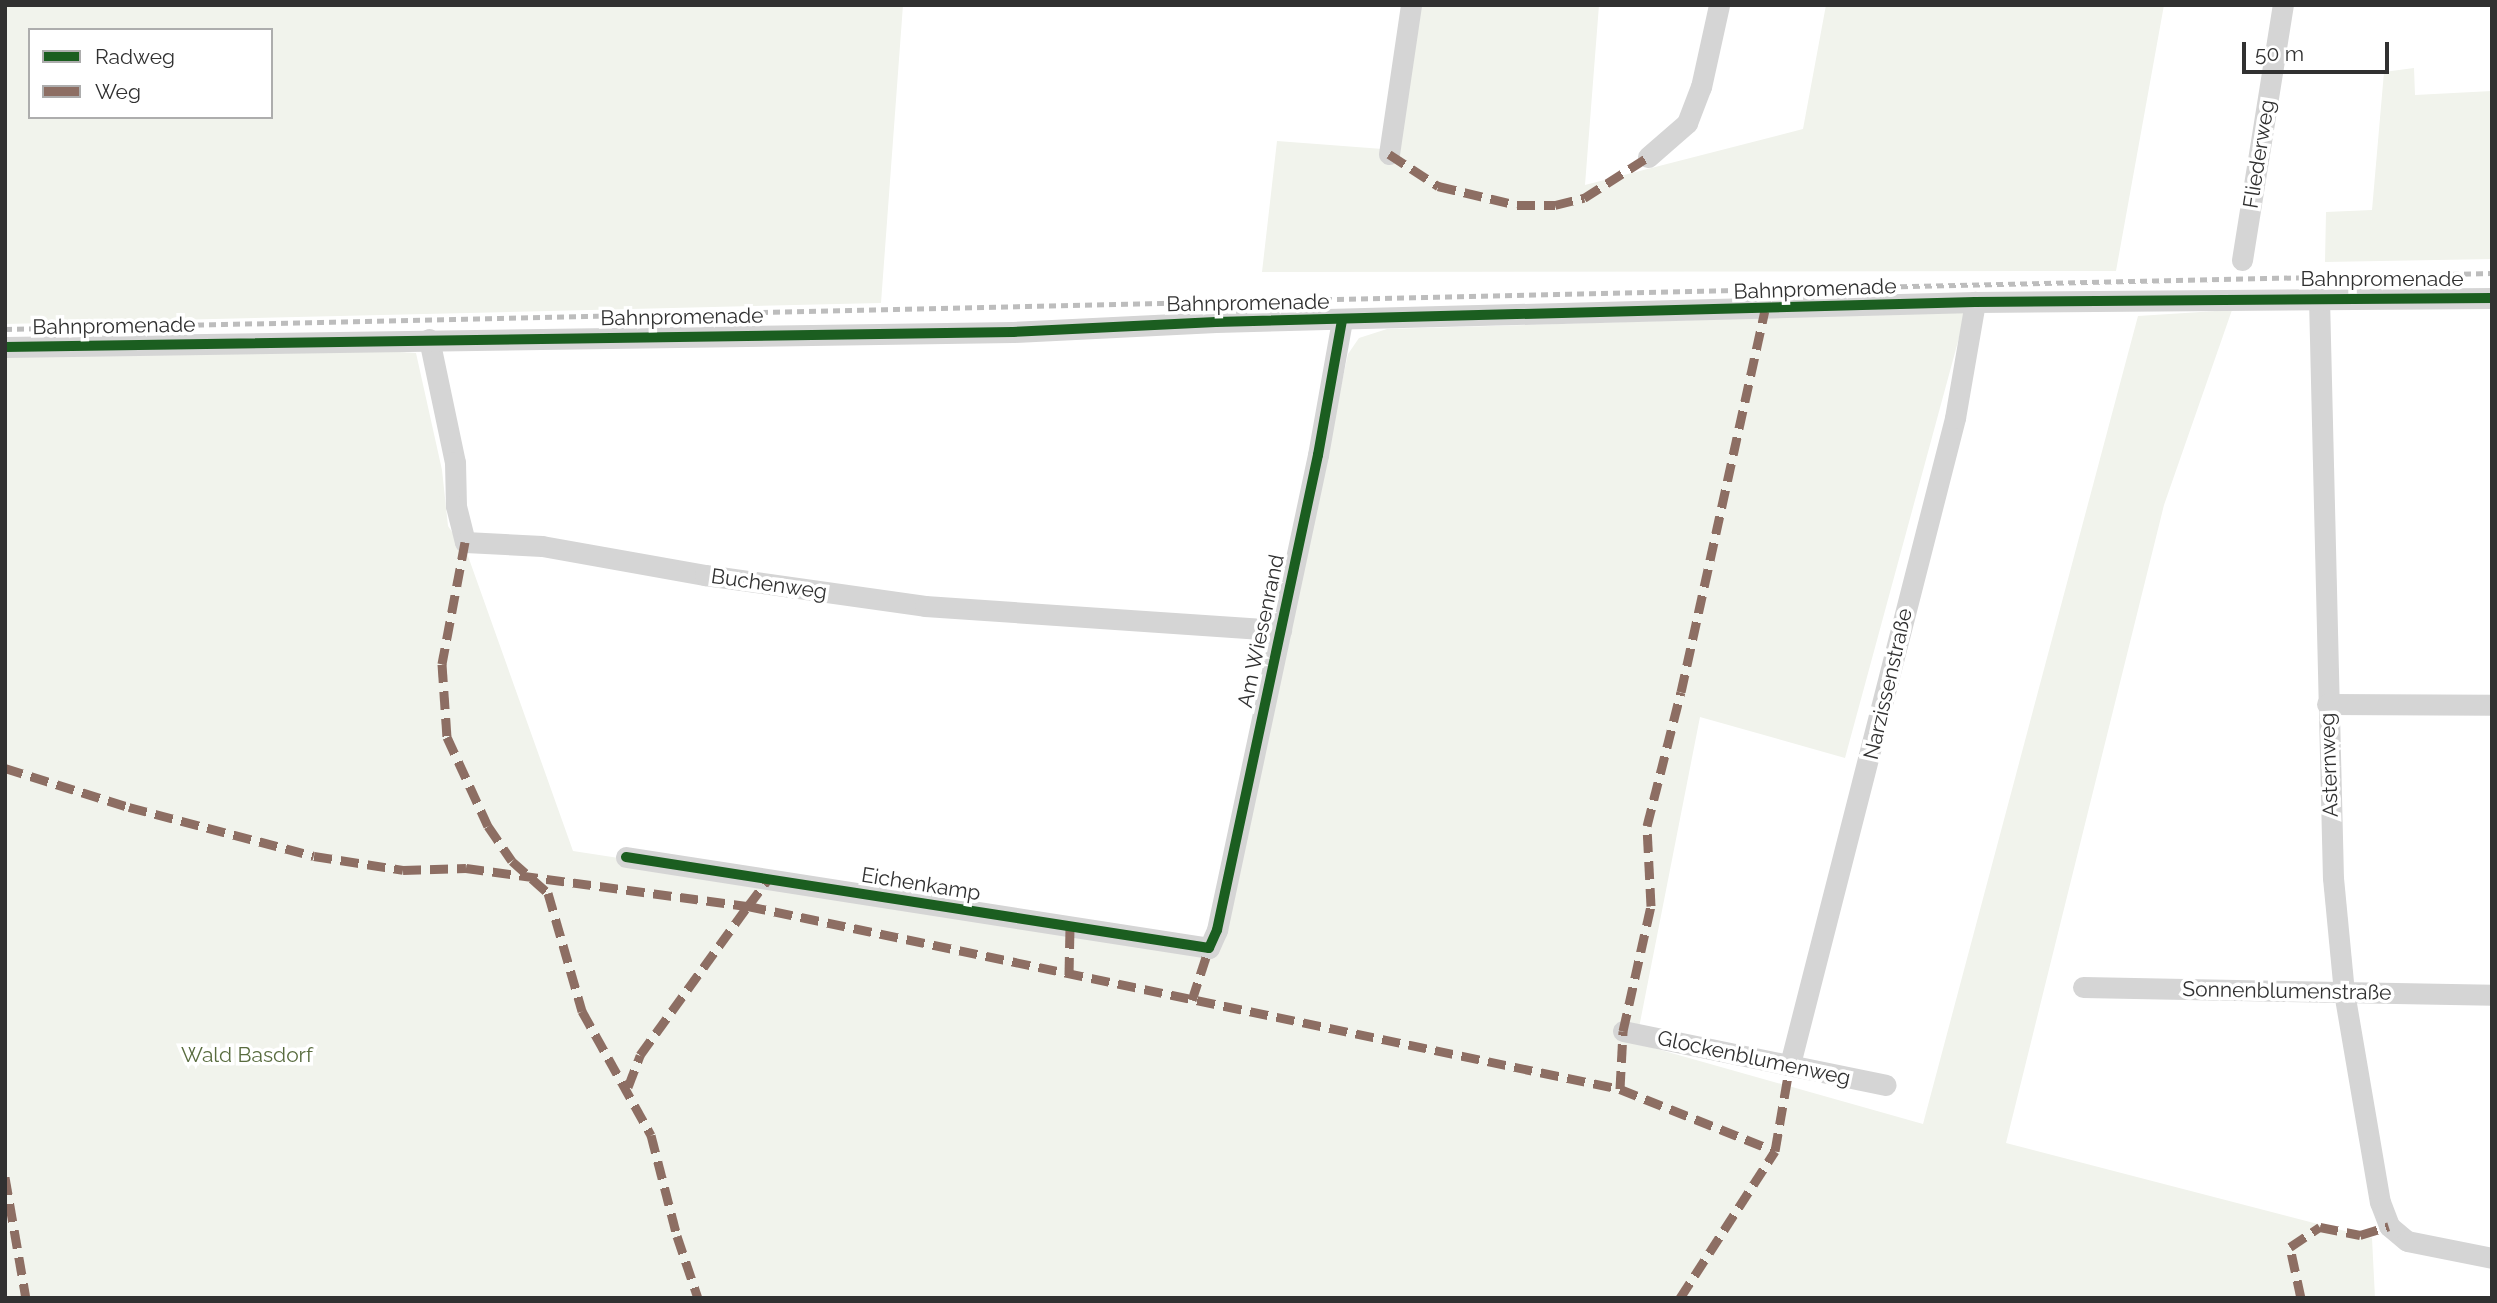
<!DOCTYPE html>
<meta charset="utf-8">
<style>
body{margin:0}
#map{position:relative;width:2497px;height:1303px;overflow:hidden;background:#fff;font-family:Raleway,sans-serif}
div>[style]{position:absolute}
.green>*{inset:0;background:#f1f3ec}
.minor>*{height:21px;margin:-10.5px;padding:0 10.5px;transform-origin:10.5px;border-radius:10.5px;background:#d5d5d5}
.rail>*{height:5px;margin-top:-2.5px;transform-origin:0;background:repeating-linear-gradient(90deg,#bdbdbd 0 7px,transparent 0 12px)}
.quiet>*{height:9px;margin-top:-4.5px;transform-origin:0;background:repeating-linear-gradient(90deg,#8d6e63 0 18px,transparent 0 27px)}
.cycleway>*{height:10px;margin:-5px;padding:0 5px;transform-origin:5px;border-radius:5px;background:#1b5e20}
span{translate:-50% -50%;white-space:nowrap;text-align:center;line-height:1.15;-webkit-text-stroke:7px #fff;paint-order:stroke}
.street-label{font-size:21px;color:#313131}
.park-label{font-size:21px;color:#596c3f}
.frame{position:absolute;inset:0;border:7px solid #313131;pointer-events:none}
.legend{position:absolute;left:28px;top:28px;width:245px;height:91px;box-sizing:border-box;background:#fff;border:2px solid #adadad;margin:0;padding:9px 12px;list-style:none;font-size:21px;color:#313131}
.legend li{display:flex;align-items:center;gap:14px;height:35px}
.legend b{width:35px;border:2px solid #adadad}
.scale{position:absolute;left:2242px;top:42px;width:147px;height:32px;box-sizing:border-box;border:4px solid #313131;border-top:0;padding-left:9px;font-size:21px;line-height:24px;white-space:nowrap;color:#313131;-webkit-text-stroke:5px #fff;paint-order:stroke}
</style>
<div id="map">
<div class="green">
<i style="clip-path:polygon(evenodd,5px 5px,903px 5px,881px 303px,5px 324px,5px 5px,30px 30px,271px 30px,271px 117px,30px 117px,30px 30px)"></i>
<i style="clip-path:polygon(1420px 5px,1599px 5px,1585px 185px,1803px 129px,1826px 5px,2164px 5px,2116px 271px,1262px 272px,1277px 141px,1396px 150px)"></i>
<i style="clip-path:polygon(2414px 68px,2415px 95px,2492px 91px,2492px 259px,2325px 262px,2326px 212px,2372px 210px,2384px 72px)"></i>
<i style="clip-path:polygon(2232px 310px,2164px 505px,2006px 1143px,2372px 1238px,2375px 1298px,5px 1298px,5px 354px,303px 346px,416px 353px,442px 470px,448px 526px,468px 556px,573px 851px,1218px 950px,1348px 354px,1359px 338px,1387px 329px,1966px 312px,1845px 758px,1700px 717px,1636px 1043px,1923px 1124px,2138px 316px)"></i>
</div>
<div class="minor">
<i style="left:1389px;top:154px;width:151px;rotate:-81.6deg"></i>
<i style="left:1648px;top:157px;width:52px;rotate:-41.1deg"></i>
<i style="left:1687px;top:123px;width:39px;rotate:-69deg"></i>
<i style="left:1701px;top:87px;width:84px;rotate:-77.6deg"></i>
<i style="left:2242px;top:260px;width:258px;rotate:-80.9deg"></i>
<i style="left:2319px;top:298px;width:580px;rotate:88.62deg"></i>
<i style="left:2333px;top:878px;width:115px;rotate:84.5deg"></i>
<i style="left:2344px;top:992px;width:213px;rotate:80.3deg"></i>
<i style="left:2380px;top:1202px;width:26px;rotate:69deg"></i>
<i style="left:2389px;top:1226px;width:23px;rotate:40deg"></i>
<i style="left:2407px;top:1241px;width:87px;rotate:11.3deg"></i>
<i style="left:429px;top:339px;width:126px;rotate:78.1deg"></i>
<i style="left:455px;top:462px;width:44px;rotate:88.7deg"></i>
<i style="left:456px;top:506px;width:37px;rotate:76deg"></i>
<i style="left:465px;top:542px;width:77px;rotate:3deg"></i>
<i style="left:542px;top:546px;width:166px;rotate:10.1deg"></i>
<i style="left:705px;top:575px;width:222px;rotate:8deg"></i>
<i style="left:925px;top:606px;width:357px;rotate:3.9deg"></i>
<i style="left:5px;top:347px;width:1008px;rotate:-0.85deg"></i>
<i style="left:1013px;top:332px;width:203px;rotate:-2.8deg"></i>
<i style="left:1216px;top:322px;width:759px;rotate:-1.51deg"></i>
<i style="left:1975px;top:302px;width:517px;rotate:-0.44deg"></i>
<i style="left:2327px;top:704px;width:165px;rotate:0.3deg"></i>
<i style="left:626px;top:857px;width:590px;rotate:8.87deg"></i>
<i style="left:1209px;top:948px;width:20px;rotate:-66deg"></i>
<i style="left:1217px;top:930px;width:486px;rotate:-78deg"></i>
<i style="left:1318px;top:455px;width:137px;rotate:-79.9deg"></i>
<i style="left:2083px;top:987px;width:409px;rotate:1.1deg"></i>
<i style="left:1623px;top:1031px;width:268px;rotate:11.6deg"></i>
<i style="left:1790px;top:1064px;width:667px;rotate:-75.67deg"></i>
<i style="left:1955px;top:418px;width:118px;rotate:-80.2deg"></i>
</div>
<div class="rail">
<i style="left:5px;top:329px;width:2488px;rotate:-1.29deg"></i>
</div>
<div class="quiet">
<i style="left:1389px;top:154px;width:59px;rotate:33.1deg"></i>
<i style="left:1438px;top:186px;width:81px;rotate:13.5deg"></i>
<i style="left:1517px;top:205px;width:38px"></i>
<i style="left:1555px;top:205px;width:30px;rotate:-14deg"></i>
<i style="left:1584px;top:198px;width:76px;rotate:-32.6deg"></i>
<i style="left:465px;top:542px;width:124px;rotate:100.7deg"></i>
<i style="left:442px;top:664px;width:73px;rotate:86.1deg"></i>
<i style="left:447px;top:737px;width:98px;rotate:65.3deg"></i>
<i style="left:488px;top:826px;width:42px;rotate:55.6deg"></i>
<i style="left:512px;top:861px;width:48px;rotate:41.6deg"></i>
<i style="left:548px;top:893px;width:123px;rotate:73.9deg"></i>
<i style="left:582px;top:1011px;width:142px;rotate:60.9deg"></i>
<i style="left:651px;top:1135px;width:104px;rotate:75.6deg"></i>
<i style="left:677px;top:1236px;width:65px;rotate:71.3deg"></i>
<i style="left:5px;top:768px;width:130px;rotate:17.5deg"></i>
<i style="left:129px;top:807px;width:191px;rotate:14.8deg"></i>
<i style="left:314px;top:856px;width:90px;rotate:8.9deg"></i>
<i style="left:403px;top:870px;width:63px;rotate:-1.8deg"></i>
<i style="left:466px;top:868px;width:285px;rotate:7.7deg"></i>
<i style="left:748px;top:906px;width:34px;rotate:-53deg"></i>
<i style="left:1069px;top:975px;width:48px;rotate:-88.8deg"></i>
<i style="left:1192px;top:1000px;width:55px;rotate:-71.9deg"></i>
<i style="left:628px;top:1087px;width:34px;rotate:-69deg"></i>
<i style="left:640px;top:1055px;width:184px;rotate:-54.1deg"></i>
<i style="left:748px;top:906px;width:891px;rotate:11.85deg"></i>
<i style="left:1620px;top:1089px;width:58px;rotate:-87deg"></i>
<i style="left:1623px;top:1031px;width:128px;rotate:-77.4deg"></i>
<i style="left:1651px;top:906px;width:80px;rotate:-92.9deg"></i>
<i style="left:1647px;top:826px;width:138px;rotate:-75.8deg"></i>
<i style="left:1681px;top:692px;width:390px;rotate:-77.6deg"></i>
<i style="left:1620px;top:1089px;width:167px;rotate:21.8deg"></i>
<i style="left:5px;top:1177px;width:123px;rotate:80.2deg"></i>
<i style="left:1680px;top:1298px;width:175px;rotate:-57.1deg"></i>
<i style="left:1775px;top:1151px;width:88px;rotate:-80.2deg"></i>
<i style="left:2301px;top:1298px;width:52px;rotate:-102.2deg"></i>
<i style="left:2290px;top:1247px;width:36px;rotate:-34deg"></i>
<i style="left:2320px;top:1227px;width:41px;rotate:11.3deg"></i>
<i style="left:2360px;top:1235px;width:30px;rotate:-17deg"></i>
</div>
<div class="cycleway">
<i style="left:5px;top:347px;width:1008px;rotate:-0.85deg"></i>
<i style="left:1013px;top:332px;width:203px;rotate:-2.8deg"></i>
<i style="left:1216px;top:322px;width:759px;rotate:-1.51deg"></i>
<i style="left:1975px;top:302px;width:517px;rotate:-0.44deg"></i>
<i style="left:626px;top:857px;width:590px;rotate:8.87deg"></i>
<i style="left:1209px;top:948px;width:20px;rotate:-66deg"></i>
<i style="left:1217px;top:930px;width:486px;rotate:-78deg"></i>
<i style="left:1318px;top:455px;width:137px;rotate:-79.9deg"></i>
</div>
<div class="street-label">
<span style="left:2259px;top:154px;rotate:-81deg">Fliederweg</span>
<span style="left:2382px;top:279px">Bahnpromenade</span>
<span style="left:1815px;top:289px;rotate:-2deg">Bahnpromenade</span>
<span style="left:1248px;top:303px;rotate:-1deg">Bahnpromenade</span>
<span style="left:682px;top:317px;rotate:-1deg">Bahnpromenade</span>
<span style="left:114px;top:326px;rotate:-1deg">Bahnpromenade</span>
<span style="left:769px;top:584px;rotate:8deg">Buchenweg</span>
<span style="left:1261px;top:631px;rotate:-78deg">Am Wiesenrand</span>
<span style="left:1888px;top:684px;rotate:-77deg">Narzissenstraße</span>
<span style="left:2329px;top:765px;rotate:-92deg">Asternweg</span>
<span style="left:921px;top:884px;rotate:9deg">Eichenkamp</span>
<span style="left:2287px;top:991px;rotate:1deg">Sonnenblumenstraße</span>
<span style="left:1754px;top:1058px;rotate:12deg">Glockenblumenweg</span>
</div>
<div class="park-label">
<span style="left:247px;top:1055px">Wald Basdorf</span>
</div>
<div class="frame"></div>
<ul class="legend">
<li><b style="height:9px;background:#1b5e20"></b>Radweg</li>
<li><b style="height:9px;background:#8d6e63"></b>Weg</li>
</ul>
<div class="scale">50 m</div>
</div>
